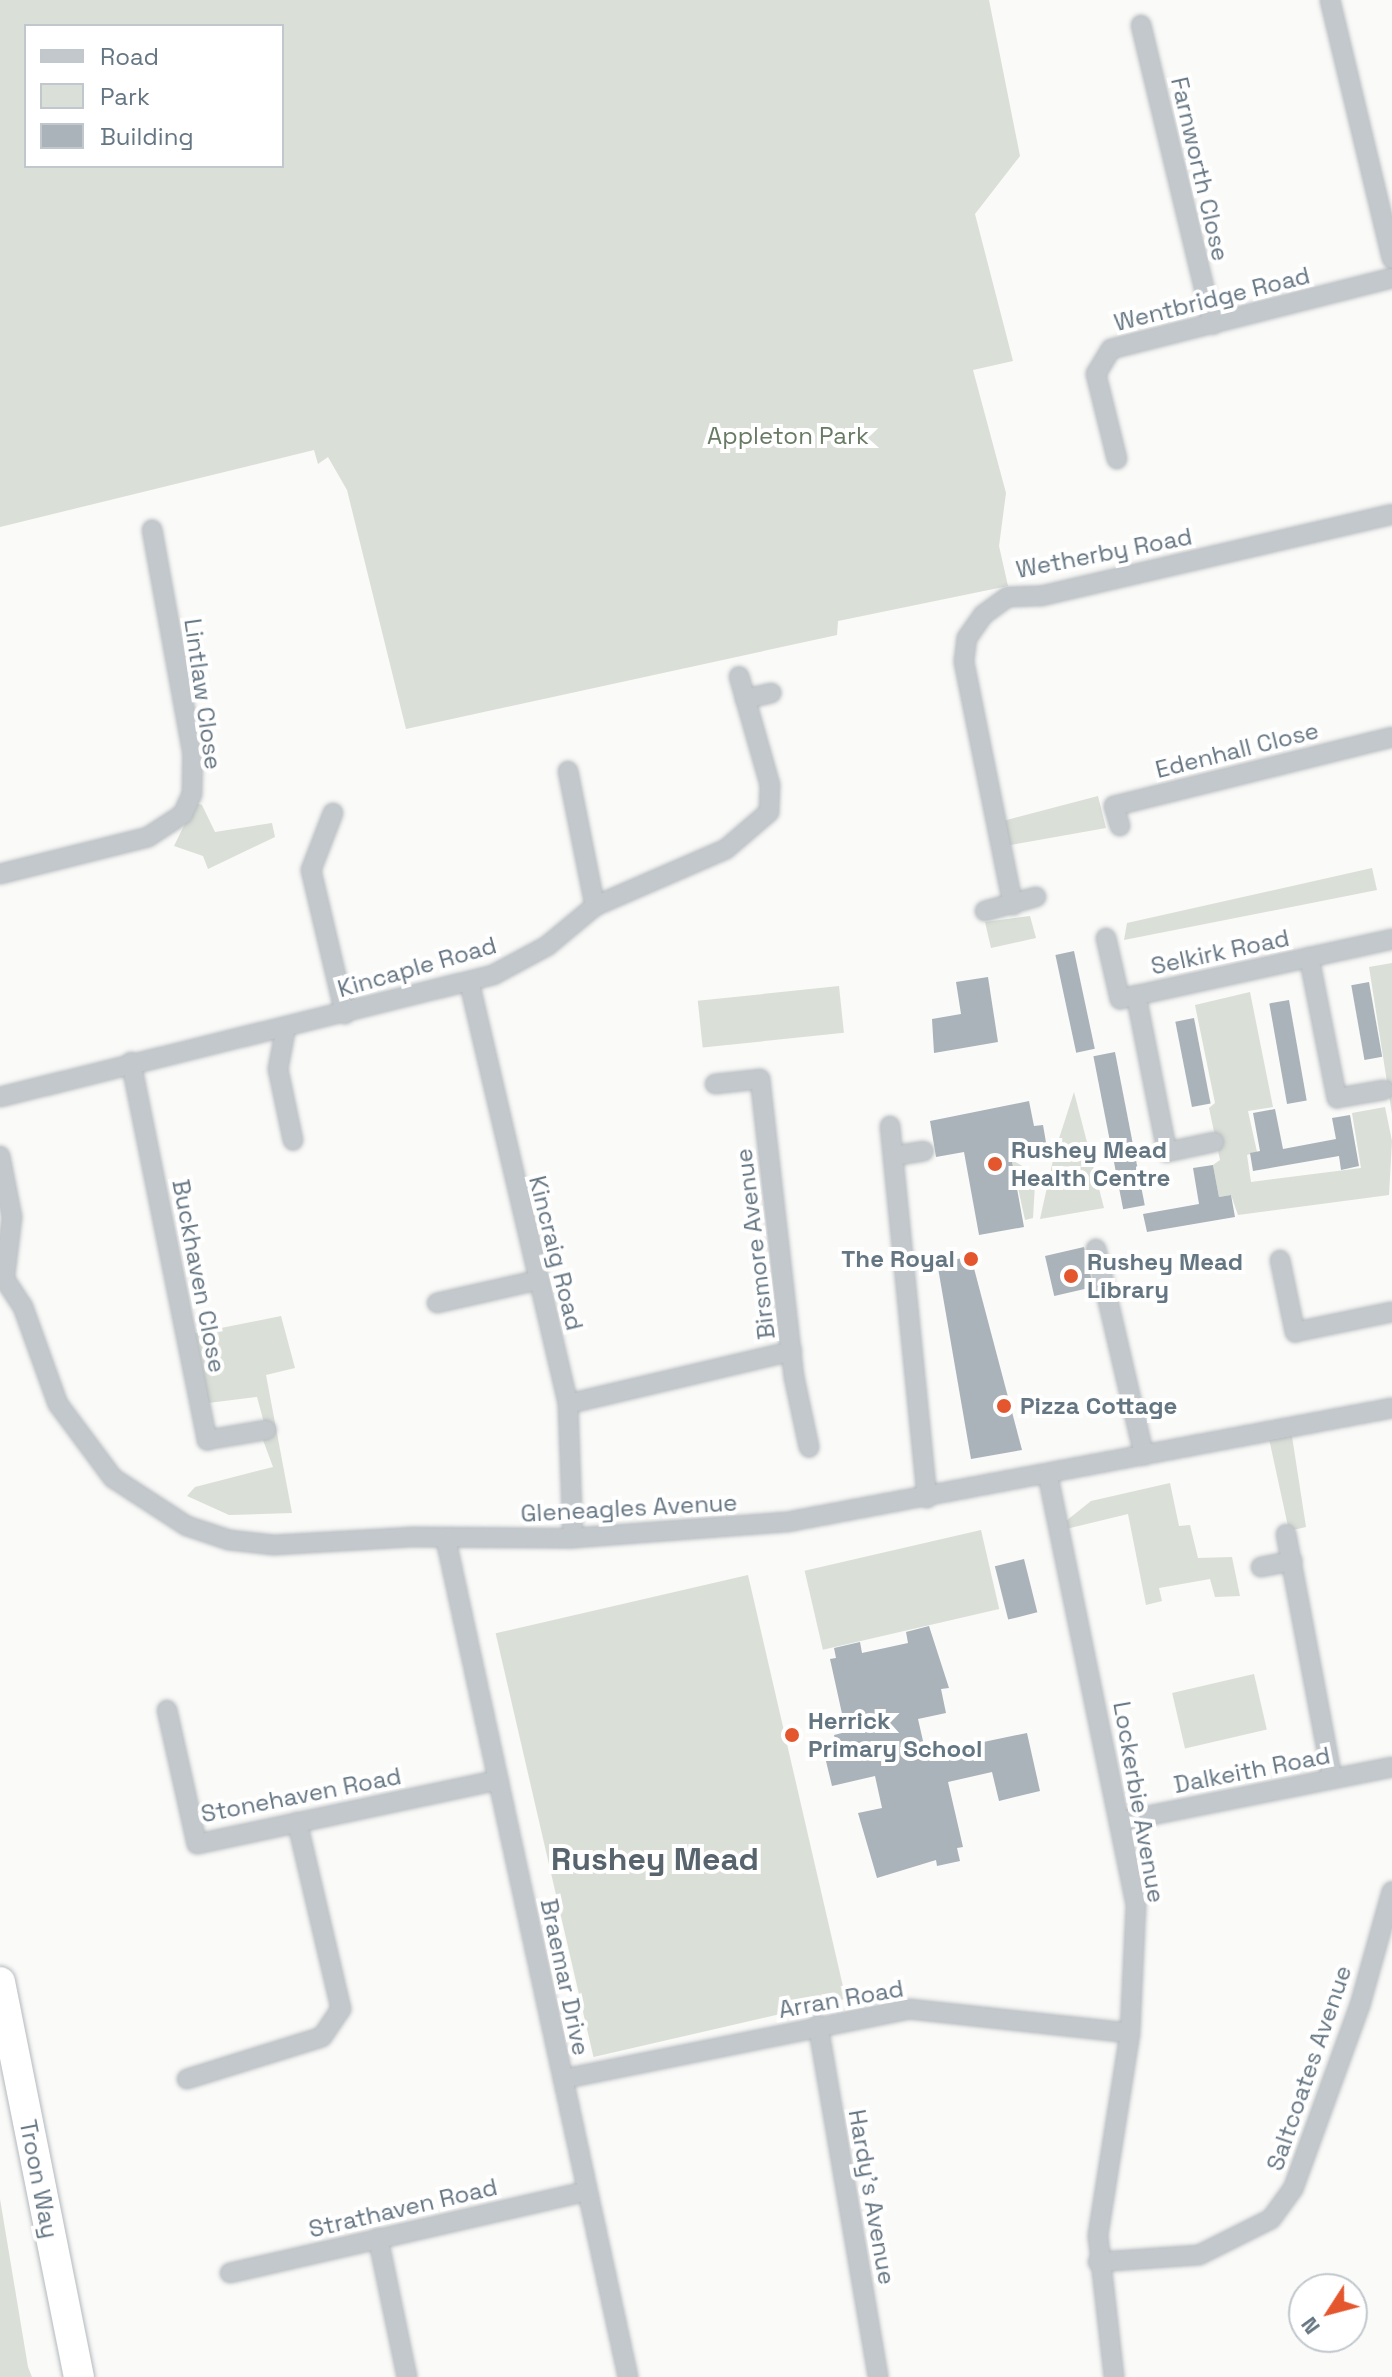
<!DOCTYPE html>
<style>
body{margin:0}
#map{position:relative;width:1392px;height:2377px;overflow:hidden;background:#fafaf8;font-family:"Space Grotesk",sans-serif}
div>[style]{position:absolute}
.green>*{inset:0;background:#dadfd7;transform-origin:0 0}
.building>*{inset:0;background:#aab3b9;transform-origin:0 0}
.roads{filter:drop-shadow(0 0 2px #b4b9bd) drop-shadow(0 0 2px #b4b9bd)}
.minor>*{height:18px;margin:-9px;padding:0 9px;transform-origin:9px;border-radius:9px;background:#c3c8cc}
.trunk>*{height:30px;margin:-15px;padding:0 15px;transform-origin:15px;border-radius:15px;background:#fff}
.dots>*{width:22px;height:22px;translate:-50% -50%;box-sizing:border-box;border:4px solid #fff;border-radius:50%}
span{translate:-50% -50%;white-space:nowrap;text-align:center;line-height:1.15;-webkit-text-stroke:8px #fff;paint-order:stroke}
.street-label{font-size:24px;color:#657683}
.park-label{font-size:24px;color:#687a64}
.poi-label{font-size:24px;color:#657683;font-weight:700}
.left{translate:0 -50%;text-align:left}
.right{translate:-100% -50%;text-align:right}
.district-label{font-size:32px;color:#57646e;font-weight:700}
.legend{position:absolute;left:24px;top:24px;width:260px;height:144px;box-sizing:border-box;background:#fff;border:2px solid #c1c8cd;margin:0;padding:10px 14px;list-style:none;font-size:24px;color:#657683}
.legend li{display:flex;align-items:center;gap:16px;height:40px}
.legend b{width:40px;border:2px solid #c1c8cd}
.north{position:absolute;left:1288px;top:2273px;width:80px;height:80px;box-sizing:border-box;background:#fff;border:2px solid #c1c8cd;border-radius:50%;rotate:234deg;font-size:22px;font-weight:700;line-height:32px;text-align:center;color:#657683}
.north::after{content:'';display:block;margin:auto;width:28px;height:36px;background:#e4572e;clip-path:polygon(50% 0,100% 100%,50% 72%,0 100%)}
</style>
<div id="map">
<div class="green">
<i style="clip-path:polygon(evenodd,0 0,989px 0,1020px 156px,975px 214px,1013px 361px,973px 370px,1006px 493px,999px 546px,1008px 586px,838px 621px,837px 635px,406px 729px,347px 490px,328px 457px,318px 464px,314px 450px,0 527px,0 0,26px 26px,282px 26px,282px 166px,26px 166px,26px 26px)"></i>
<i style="clip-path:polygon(1098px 796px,1106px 828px,1005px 846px,999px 822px)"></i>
<i style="clip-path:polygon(195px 803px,202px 805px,215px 832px,272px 823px,275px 837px,208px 869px,203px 856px,174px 846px)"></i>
<i style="clip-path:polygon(1372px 868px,1377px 890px,1124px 940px,1127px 923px)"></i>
<i style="clip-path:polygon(1030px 916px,1036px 938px,991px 948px,985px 922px)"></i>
<i style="clip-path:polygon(1392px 963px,1392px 1114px,1369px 967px)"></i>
<i style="left:839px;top:986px;width:47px;height:142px;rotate:84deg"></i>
<i style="clip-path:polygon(1250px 992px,1273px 1107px,1248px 1111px,1257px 1152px,1247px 1155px,1251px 1182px,1361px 1168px,1352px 1113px,1385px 1107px,1392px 1141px,1389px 1195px,1238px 1215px,1231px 1195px,1219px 1197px,1213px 1165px,1220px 1160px,1209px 1108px,1215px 1103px,1195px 1005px)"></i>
<i style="clip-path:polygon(1074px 1092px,1104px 1208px,1040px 1219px,1055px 1151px)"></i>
<i style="clip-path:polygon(1012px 1160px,1029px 1170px,1035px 1184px,1033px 1218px,1025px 1220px)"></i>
<i style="clip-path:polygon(281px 1316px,295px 1368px,266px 1375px,292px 1513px,229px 1515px,187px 1496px,195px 1487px,273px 1467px,263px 1440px,274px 1426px,266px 1430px,257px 1397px,200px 1404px,186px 1335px)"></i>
<i style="clip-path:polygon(1291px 1430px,1306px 1527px,1289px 1531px,1268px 1434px)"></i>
<i style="clip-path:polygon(1170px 1483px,1179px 1526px,1190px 1525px,1198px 1558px,1232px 1557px,1240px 1596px,1215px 1597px,1210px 1579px,1159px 1588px,1162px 1601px,1146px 1605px,1128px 1514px,1066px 1529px,1066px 1521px,1091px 1501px)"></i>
<i style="left:981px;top:1530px;width:81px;height:181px;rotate:77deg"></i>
<i style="left:748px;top:1575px;width:435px;height:259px;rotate:77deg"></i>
<i style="left:1254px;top:1674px;width:57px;height:84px;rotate:77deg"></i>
<i style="clip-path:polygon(0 2199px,28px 2367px,32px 2377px,0 2377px)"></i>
</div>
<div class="building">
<i style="left:1074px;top:951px;width:100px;height:19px;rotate:78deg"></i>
<i style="clip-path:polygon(988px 977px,998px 1042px,934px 1053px,932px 1019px,961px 1014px,956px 982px)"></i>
<i style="left:1369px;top:982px;width:76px;height:18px;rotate:80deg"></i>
<i style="left:1289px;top:1000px;width:102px;height:20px;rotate:80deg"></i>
<i style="left:1194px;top:1018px;width:87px;height:19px;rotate:79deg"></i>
<i style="left:1115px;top:1052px;width:156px;height:22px;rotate:79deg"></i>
<i style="clip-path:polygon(1029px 1101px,1034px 1126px,1043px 1125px,1048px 1154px,1012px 1161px,1024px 1227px,979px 1235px,964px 1152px,936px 1157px,930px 1121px)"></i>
<i style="clip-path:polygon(1275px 1109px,1283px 1149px,1336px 1139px,1332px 1118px,1350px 1115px,1359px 1166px,1341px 1170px,1339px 1156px,1253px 1171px,1250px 1153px,1260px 1151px,1253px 1113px)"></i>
<i style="clip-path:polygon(1213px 1165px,1219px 1197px,1231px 1195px,1235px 1217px,1147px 1232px,1143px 1214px,1199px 1204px,1193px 1168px)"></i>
<i style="left:1084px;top:1247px;width:41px;height:40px;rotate:77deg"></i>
<i style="clip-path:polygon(971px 1257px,1022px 1450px,971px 1459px,937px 1262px)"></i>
<i style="left:1024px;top:1559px;width:55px;height:30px;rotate:76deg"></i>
<i style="clip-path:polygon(929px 1626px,949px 1688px,941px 1689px,946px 1713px,918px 1719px,926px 1754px,1027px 1733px,1040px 1791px,999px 1801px,992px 1772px,948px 1782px,963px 1847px,957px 1848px,960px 1861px,937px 1866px,936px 1860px,877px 1878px,858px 1813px,882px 1808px,875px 1776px,832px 1786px,825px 1757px,839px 1754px,834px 1735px,846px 1732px,830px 1659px,836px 1658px,834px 1648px,860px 1642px,862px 1653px,908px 1643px,906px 1632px)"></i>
</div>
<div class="roads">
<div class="minor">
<i style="left:1330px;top:0;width:266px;rotate:76.5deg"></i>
<i style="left:1141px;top:25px;width:308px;rotate:76.5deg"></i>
<i style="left:1117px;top:459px;width:88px;rotate:-103.9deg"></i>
<i style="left:1096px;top:374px;width:29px;rotate:-59deg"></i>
<i style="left:1111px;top:349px;width:290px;rotate:-14.2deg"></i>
<i style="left:745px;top:699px;width:27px;rotate:-13deg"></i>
<i style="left:568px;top:771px;width:138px;rotate:78.7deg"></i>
<i style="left:333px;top:813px;width:61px;rotate:111.1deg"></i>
<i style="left:311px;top:870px;width:148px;rotate:76.7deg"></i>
<i style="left:1120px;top:826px;width:21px;rotate:-107deg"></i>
<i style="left:1114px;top:806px;width:286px;rotate:-13.9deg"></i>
<i style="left:0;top:874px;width:153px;rotate:-14deg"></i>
<i style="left:148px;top:837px;width:42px;rotate:-33.3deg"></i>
<i style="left:183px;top:814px;width:22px;rotate:-66deg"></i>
<i style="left:192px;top:794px;width:39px;rotate:-89deg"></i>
<i style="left:193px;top:755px;width:229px;rotate:-100.3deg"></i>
<i style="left:1013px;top:905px;width:249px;rotate:-101.4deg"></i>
<i style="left:964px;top:661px;width:23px;rotate:-83deg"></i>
<i style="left:967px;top:638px;width:28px;rotate:-55deg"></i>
<i style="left:983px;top:615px;width:31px;rotate:-36deg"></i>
<i style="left:1008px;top:597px;width:33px;rotate:-2deg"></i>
<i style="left:1041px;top:596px;width:360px;rotate:-13.1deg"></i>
<i style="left:985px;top:911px;width:53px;rotate:-15.4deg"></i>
<i style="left:1106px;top:938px;width:63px;rotate:77.1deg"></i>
<i style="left:1120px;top:999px;width:279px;rotate:-12.4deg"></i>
<i style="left:1309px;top:957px;width:144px;rotate:78.8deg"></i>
<i style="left:1337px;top:1098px;width:48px;rotate:-9.7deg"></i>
<i style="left:469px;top:981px;width:434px;rotate:76.8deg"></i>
<i style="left:568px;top:1404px;width:134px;rotate:87.9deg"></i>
<i style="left:1136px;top:995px;width:160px;rotate:78.8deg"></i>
<i style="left:1167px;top:1152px;width:48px;rotate:-12deg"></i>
<i style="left:286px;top:1027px;width:43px;rotate:100.8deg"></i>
<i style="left:278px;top:1069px;width:73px;rotate:78.1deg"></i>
<i style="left:131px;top:1062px;width:386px;rotate:78.6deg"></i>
<i style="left:207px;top:1440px;width:60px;rotate:-9.6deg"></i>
<i style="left:715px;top:1084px;width:45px;rotate:-6.3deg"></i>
<i style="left:760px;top:1079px;width:300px;rotate:83.5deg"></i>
<i style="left:794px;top:1377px;width:72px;rotate:77.9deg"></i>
<i style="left:0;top:1097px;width:508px;rotate:-13.9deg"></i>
<i style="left:493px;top:975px;width:61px;rotate:-28.2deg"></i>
<i style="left:547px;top:946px;width:62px;rotate:-39.8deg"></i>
<i style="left:595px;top:906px;width:143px;rotate:-23.5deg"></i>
<i style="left:726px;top:849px;width:57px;rotate:-40.7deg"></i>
<i style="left:769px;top:812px;width:27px;rotate:-88deg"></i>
<i style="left:770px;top:785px;width:113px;rotate:-105.9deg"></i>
<i style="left:890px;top:1126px;width:374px;rotate:84.3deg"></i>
<i style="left:0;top:1156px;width:62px;rotate:78.9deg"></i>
<i style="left:12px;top:1217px;width:58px;rotate:96.9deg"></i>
<i style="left:893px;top:1156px;width:31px;rotate:-9deg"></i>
<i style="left:1096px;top:1249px;width:212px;rotate:76.9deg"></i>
<i style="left:1280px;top:1260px;width:74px;rotate:78.2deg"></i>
<i style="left:1295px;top:1332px;width:99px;rotate:-11.7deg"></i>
<i style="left:0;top:1272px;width:42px;rotate:56.7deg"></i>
<i style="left:23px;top:1307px;width:103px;rotate:70.2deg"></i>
<i style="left:58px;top:1404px;width:92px;rotate:53.4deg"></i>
<i style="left:113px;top:1478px;width:88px;rotate:33deg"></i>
<i style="left:187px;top:1526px;width:44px;rotate:18.4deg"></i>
<i style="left:229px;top:1540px;width:45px;rotate:6.3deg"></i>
<i style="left:274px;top:1545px;width:137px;rotate:-3.3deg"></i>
<i style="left:411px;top:1537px;width:162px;rotate:0.4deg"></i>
<i style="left:573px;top:1538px;width:215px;rotate:-4.3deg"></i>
<i style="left:787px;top:1522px;width:616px;rotate:-10.67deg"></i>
<i style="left:437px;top:1303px;width:104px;rotate:-12.8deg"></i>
<i style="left:568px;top:1404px;width:230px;rotate:-13.3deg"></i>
<i style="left:1048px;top:1476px;width:438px;rotate:78.4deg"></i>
<i style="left:1136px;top:1905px;width:128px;rotate:92.7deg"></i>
<i style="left:1130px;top:2033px;width:206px;rotate:99deg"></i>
<i style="left:1098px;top:2236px;width:142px;rotate:83.5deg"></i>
<i style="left:1286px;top:1534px;width:248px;rotate:79.3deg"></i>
<i style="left:446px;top:1540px;width:857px;rotate:77.73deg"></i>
<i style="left:1261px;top:1567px;width:32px;rotate:-11deg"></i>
<i style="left:167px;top:1710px;width:137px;rotate:77.4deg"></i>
<i style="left:197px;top:1844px;width:308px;rotate:-12deg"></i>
<i style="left:1122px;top:1821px;width:275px;rotate:-11.3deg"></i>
<i style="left:818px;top:2025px;width:357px;rotate:80.3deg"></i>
<i style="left:187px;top:2079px;width:141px;rotate:-17.3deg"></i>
<i style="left:322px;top:2037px;width:34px;rotate:-56deg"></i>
<i style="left:341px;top:2009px;width:192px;rotate:-103.2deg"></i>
<i style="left:563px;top:2079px;width:353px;rotate:-11.4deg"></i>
<i style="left:909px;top:2009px;width:222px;rotate:6.2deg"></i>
<i style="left:378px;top:2238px;width:142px;rotate:78.2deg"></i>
<i style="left:1098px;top:2262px;width:101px;rotate:-4deg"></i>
<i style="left:1199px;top:2255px;width:80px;rotate:-26.6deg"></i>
<i style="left:1271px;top:2219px;width:37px;rotate:-54deg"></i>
<i style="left:1293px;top:2189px;width:196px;rotate:-70deg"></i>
<i style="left:1360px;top:2005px;width:118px;rotate:-74.3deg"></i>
<i style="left:230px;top:2273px;width:366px;rotate:-12.9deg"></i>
</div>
<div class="trunk">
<i style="left:0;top:1982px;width:403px;rotate:78.7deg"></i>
</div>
</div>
<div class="dots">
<i style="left:995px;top:1164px;background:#e4572e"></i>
<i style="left:971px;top:1259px;background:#e4572e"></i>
<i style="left:1071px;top:1276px;background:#e4572e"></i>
<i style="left:1004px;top:1406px;background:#e4572e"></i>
<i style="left:792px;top:1735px;background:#e4572e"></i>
</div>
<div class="street-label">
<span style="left:1200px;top:169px;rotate:77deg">Farnworth Close</span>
<span style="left:1212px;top:299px;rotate:-14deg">Wentbridge Road</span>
<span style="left:1104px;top:553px;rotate:-11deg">Wetherby Road</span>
<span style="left:203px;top:694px;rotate:82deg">Lintlaw Close</span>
<span style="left:1237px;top:750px;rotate:-14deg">Edenhall Close</span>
<span style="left:1220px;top:952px;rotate:-12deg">Selkirk Road</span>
<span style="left:417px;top:967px;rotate:-16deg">Kincaple Road</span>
<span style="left:755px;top:1244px;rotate:-97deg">Birsmore Avenue</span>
<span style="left:556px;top:1253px;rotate:76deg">Kincraig Road</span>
<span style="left:199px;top:1276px;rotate:79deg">Buckhaven Close</span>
<span style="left:629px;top:1508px;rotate:-3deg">Gleneagles Avenue</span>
<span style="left:1252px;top:1770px;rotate:-11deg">Dalkeith Road</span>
<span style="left:301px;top:1795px;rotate:-11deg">Stonehaven Road</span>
<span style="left:1139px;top:1802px;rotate:80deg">Lockerbie Avenue</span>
<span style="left:565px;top:1977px;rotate:78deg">Braemar Drive</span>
<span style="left:841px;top:1999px;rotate:-10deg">Arran Road</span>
<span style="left:1309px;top:2068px;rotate:-71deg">Saltcoates Avenue</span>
<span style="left:39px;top:2179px;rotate:79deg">Troon Way</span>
<span style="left:872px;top:2197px;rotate:80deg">Hardy's Avenue</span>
<span style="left:403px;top:2208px;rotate:-13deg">Strathaven Road</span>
</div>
<div class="park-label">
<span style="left:788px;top:436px">Appleton Park</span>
</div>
<div class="poi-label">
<span class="left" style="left:1011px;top:1164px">Rushey Mead<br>Health Centre</span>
<span class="right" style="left:955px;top:1259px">The Royal</span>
<span class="left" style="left:1087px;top:1276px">Rushey Mead<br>Library</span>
<span class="left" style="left:1020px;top:1406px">Pizza Cottage</span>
<span class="left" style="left:808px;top:1735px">Herrick<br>Primary School</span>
</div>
<div class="district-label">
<span style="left:655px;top:1859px">Rushey Mead</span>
</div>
<ul class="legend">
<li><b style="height:10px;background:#c3c8cc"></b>Road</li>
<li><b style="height:22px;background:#dadfd7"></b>Park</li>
<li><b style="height:22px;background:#aab3b9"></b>Building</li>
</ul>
<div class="north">N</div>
</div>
